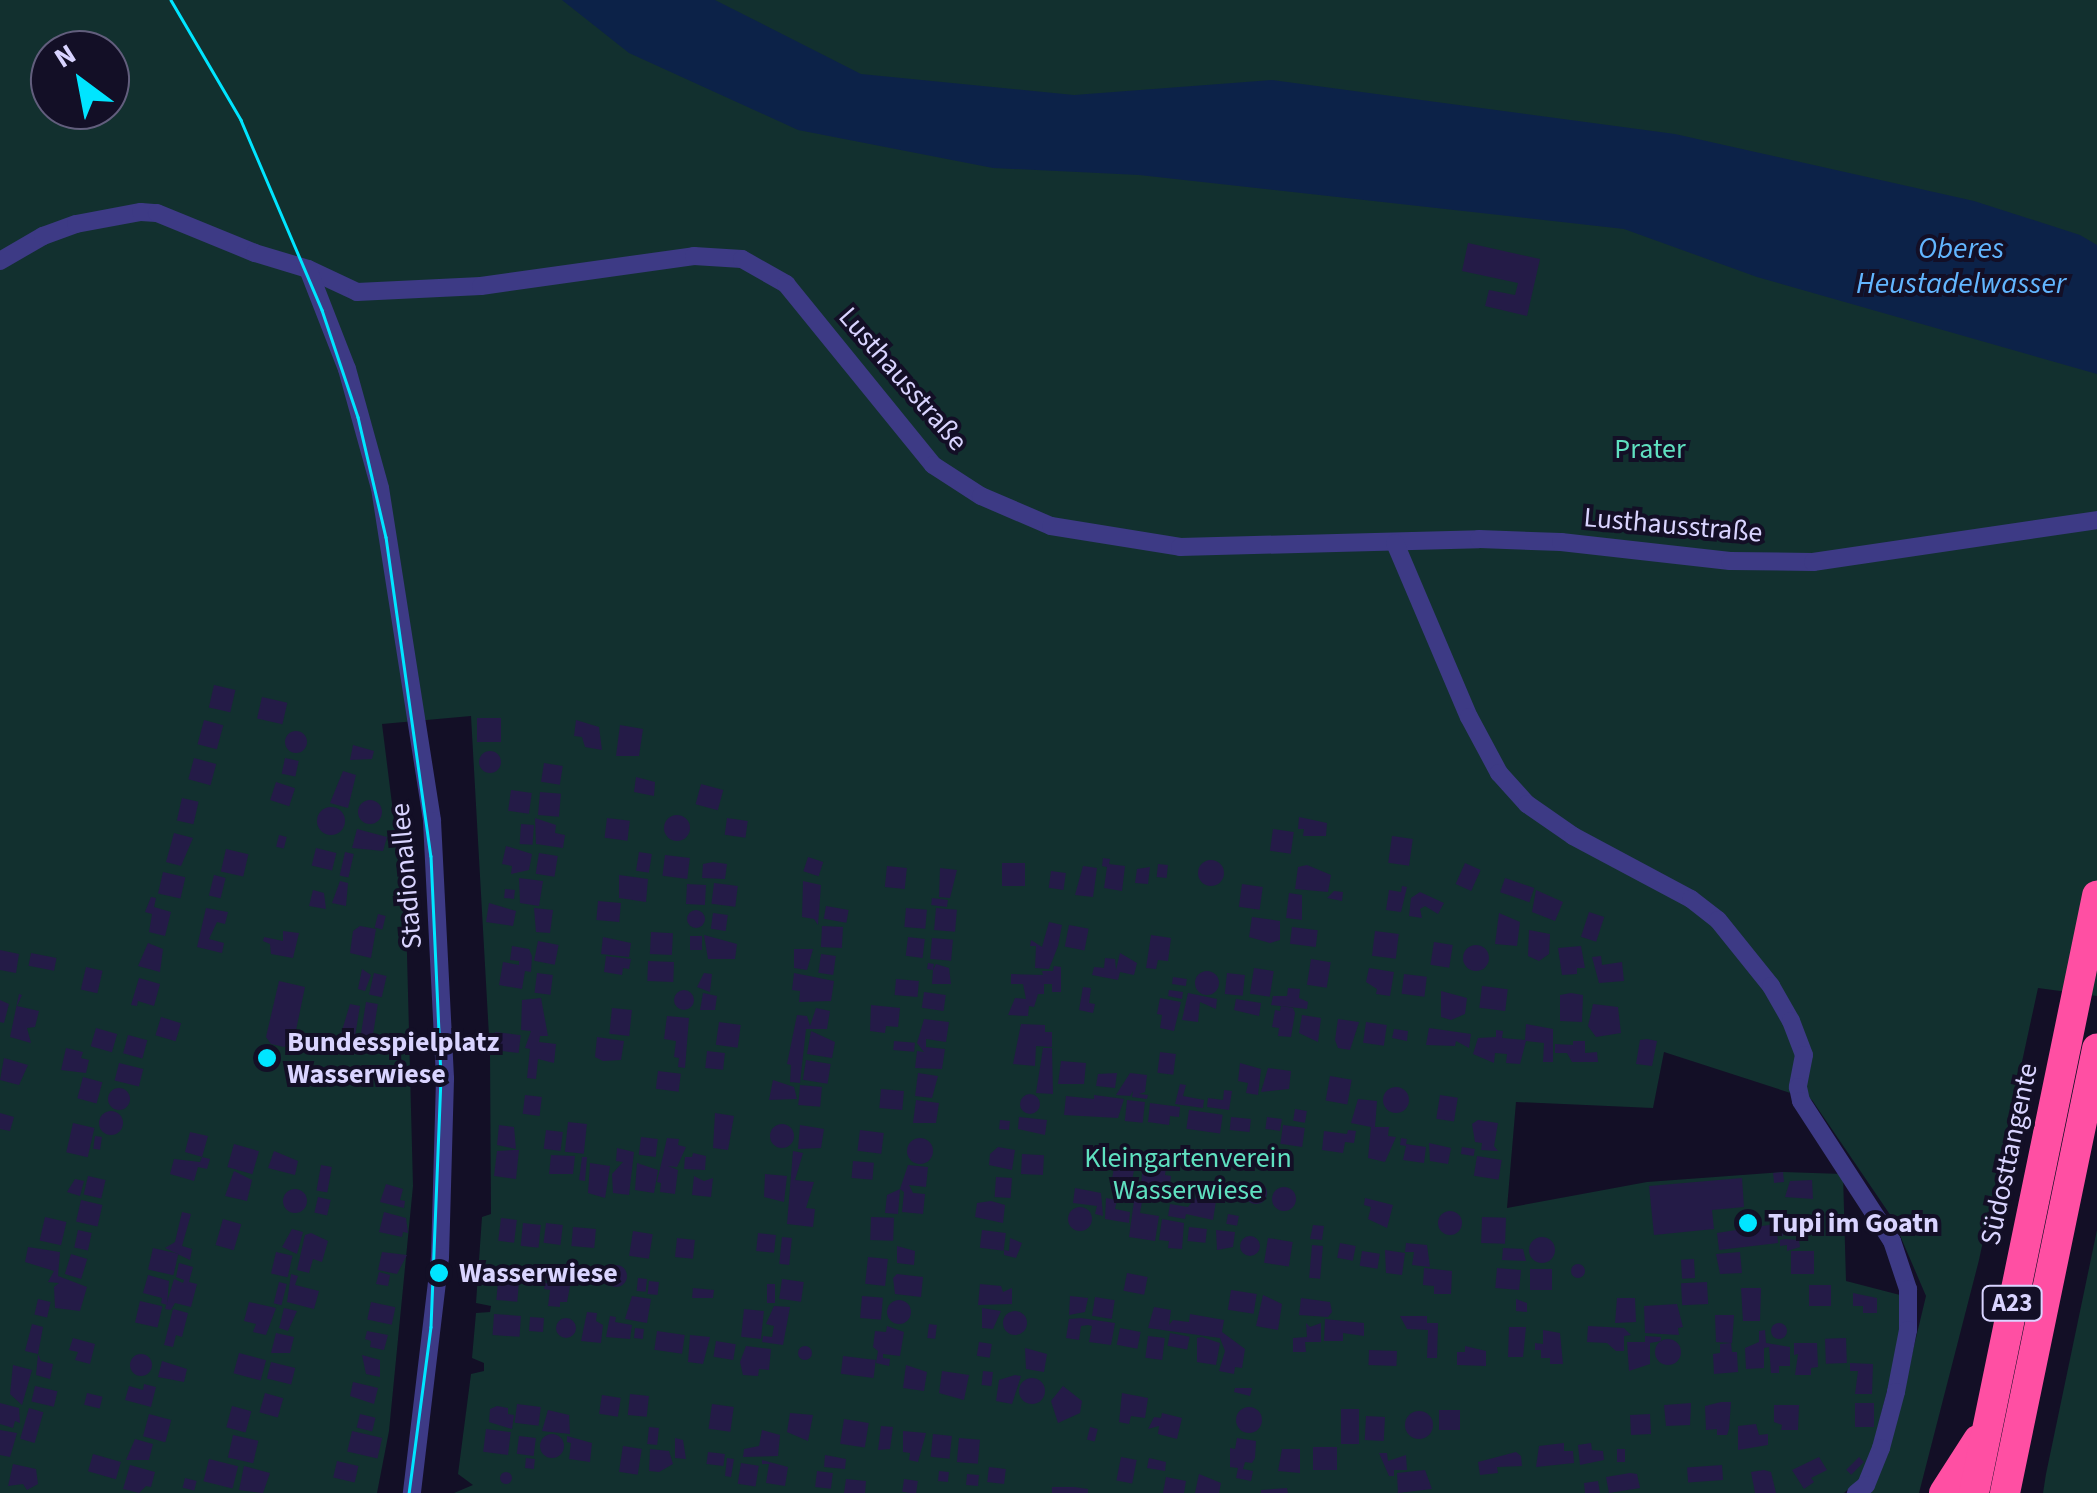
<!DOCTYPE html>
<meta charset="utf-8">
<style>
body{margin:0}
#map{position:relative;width:2097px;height:1493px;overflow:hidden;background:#130f26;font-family:"Source Sans 3",sans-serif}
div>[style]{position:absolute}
.green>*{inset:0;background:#12302f}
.water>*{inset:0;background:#0c2248}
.building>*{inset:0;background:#241b47;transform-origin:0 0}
.round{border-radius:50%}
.street>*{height:18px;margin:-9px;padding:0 9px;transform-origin:9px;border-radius:9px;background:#3d3a85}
.highway>*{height:30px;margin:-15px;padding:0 15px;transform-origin:15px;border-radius:15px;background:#ff4fa3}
.tram>*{height:2.5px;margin:-1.25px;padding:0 1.25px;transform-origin:1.25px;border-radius:1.25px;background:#00e5ff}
.dots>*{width:28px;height:28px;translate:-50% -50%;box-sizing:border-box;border:5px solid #130f26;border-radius:50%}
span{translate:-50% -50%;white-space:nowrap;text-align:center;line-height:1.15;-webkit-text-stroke:8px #130f26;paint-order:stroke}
.shield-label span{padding:2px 8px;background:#130f26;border:2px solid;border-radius:8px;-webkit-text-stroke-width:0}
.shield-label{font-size:25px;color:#d9d4ff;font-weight:700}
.street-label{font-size:28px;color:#d9d4ff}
.park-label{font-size:28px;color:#5fe0c0}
.poi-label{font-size:28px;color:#d9d4ff;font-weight:700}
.left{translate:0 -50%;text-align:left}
.water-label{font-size:30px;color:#62b6ff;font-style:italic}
.north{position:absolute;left:30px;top:30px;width:100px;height:100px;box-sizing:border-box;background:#130f26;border:2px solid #625e7d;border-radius:50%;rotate:328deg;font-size:28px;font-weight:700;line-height:40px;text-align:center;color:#d9d4ff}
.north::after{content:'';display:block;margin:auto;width:35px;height:45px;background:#00e5ff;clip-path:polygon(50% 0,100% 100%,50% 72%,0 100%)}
</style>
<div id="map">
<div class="green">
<i style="clip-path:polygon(evenodd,0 0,2097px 0,2097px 996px,2038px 988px,1979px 1260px,1919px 1493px,1867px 1493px,1891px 1442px,1926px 1296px,1893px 1219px,1812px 1100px,1664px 1052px,1653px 1108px,1516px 1102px,1507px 1208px,1647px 1182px,1783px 1172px,1843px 1174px,1846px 1281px,1900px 1295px,1901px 1336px,1866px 1473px,1844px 1493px,454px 1493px,473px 1485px,458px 1474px,471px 1374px,484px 1371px,484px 1363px,472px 1358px,476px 1313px,490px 1312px,491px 1306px,476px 1303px,482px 1217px,491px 1214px,490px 1054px,471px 716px,382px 724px,406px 916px,413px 1186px,389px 1431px,377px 1493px,0 1493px,0 0,50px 50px,110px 50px,110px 110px,50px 110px,50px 50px)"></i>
<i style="clip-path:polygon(2097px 1230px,2097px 1493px,2043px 1493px,2046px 1474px)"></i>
</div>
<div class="water">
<i style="clip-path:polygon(562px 0,715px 0,861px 74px,1074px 95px,1272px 80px,1675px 134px,1974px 201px,2080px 235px,2097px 245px,2097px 374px,1757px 277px,1624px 229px,1139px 175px,993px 168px,798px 130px,629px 53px)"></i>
</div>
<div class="building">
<i style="clip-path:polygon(1468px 243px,1540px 259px,1527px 316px,1485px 306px,1489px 290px,1515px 295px,1518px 283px,1462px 271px)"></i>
<i style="left:214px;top:685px;width:22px;height:23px;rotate:13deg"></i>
<i style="left:262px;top:697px;width:26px;height:22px;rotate:13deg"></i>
<i style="left:477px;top:718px;width:24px;height:24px"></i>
<i style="left:204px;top:720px;width:20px;height:25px;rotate:15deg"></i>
<i style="clip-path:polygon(576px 720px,599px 727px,602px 750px,585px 747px,582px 737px,574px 736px)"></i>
<i style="clip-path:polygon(620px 725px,643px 729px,639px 756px,616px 756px)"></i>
<i class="round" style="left:285px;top:731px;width:22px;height:22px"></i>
<i style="clip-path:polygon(353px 745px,374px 751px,372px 759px,350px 760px)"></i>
<i class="round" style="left:479px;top:751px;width:22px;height:22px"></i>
<i style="left:194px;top:758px;width:23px;height:22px;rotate:15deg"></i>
<i style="left:285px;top:758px;width:14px;height:16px;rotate:12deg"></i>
<i style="left:544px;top:763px;width:19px;height:19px;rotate:9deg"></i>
<i style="clip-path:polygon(343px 771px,356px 775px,348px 808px,330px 803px)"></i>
<i style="clip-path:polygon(636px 777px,655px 782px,654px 796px,634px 792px)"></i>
<i style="left:276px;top:782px;width:20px;height:19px;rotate:18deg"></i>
<i style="left:701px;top:784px;width:23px;height:21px;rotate:15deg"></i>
<i style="left:511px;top:790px;width:21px;height:21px;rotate:8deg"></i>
<i style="left:540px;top:792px;width:21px;height:23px;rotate:5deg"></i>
<i style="left:182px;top:798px;width:17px;height:23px;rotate:13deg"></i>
<i class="round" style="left:358px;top:800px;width:24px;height:24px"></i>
<i class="round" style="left:317px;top:807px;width:28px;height:28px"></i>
<i class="round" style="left:664px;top:815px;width:26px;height:26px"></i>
<i style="clip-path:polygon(1299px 817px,1327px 823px,1326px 836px,1303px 836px,1304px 829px,1298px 829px)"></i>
<i style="clip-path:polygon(535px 818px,556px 825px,555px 833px,565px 835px,563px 848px,536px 844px)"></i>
<i style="left:607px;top:818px;width:23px;height:20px;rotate:7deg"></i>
<i style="left:727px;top:818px;width:21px;height:17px;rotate:8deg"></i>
<i style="left:521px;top:824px;width:13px;height:20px;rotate:4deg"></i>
<i style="clip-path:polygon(357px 829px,387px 837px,383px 851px,352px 848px)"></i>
<i style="left:1273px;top:829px;width:21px;height:22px;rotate:8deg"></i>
<i style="clip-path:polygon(174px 833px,193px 838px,181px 866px,166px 862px)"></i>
<i style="left:279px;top:835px;width:8px;height:12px;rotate:14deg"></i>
<i style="left:1392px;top:836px;width:21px;height:27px;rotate:8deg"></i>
<i style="clip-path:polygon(506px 846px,532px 854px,529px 870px,511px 874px,512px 866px,502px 864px)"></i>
<i style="left:316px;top:848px;width:21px;height:18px;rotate:14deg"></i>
<i style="left:226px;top:849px;width:23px;height:23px;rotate:13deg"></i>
<i style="left:345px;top:852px;width:9px;height:24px;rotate:13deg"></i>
<i style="left:639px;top:852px;width:13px;height:19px;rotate:9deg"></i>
<i style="left:539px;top:853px;width:19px;height:21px;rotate:9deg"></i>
<i style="left:665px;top:855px;width:25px;height:21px;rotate:7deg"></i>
<i style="left:808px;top:857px;width:16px;height:15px;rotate:18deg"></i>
<i style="clip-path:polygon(1103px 858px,1110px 859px,1109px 864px,1125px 866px,1122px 891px,1104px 888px,1107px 867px,1102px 866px)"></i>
<i class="round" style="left:1198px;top:860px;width:26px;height:26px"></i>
<i style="clip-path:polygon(713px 862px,727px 864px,725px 879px,702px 878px,703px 864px)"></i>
<i style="left:1025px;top:863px;width:23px;height:23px;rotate:90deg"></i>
<i style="left:1465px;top:863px;width:17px;height:23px;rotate:24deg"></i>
<i style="left:1158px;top:864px;width:10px;height:13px;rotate:6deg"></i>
<i style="clip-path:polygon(1307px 865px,1331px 875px,1328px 892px,1295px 889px,1298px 867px)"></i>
<i style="left:887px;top:866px;width:20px;height:21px;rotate:6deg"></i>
<i style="clip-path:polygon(1083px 866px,1097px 868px,1093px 897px,1075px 895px)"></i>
<i style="clip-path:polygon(1150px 867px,1148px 884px,1135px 883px,1137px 869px)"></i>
<i style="clip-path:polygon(940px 868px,957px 870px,950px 898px,939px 897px)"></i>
<i style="left:1051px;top:871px;width:15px;height:17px;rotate:8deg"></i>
<i style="left:163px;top:872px;width:23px;height:22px;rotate:13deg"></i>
<i style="left:214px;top:875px;width:12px;height:21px;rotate:14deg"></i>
<i style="clip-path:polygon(619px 875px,648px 879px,646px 902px,619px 898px)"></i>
<i style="clip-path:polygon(519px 878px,543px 881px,539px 906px,520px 903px)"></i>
<i style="left:1505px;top:878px;width:31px;height:15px;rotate:19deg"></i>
<i style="clip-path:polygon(340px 881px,348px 883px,346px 906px,332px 903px)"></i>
<i style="clip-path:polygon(803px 881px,821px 885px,818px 925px,814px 919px,802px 917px)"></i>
<i style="left:714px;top:883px;width:24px;height:21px;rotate:7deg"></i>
<i style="left:687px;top:884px;width:19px;height:20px;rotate:3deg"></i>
<i style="left:1242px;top:884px;width:21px;height:23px;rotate:8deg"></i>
<i style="clip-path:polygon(1402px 886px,1407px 887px,1401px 912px,1386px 910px,1389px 890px,1401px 892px)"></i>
<i style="left:505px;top:889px;width:10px;height:9px;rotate:6deg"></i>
<i style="clip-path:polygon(313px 890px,324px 893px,326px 909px,309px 906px)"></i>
<i style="clip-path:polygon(1536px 890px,1563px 902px,1555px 921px,1532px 912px)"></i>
<i style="clip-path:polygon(1334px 891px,1343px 892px,1342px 901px,1327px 898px)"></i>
<i style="clip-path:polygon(1420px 892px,1444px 903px,1438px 914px,1425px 906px,1420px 909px,1422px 918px,1409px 916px,1411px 898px)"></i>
<i style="clip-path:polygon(1289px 893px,1302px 895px,1302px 920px,1286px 918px)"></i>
<i style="clip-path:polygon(151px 897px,156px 898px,154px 907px,171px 912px,165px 936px,149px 932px,152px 914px,145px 912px)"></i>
<i style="left:932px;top:898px;width:16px;height:7px;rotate:7deg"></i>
<i style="left:598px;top:901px;width:23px;height:19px;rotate:5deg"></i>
<i style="clip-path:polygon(489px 903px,516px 911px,513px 926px,486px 922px)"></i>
<i style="left:826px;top:906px;width:23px;height:13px;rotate:10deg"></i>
<i style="clip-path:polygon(206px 908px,228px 912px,225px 924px,217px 922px,209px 939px,224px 943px,222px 953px,197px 947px)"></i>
<i style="clip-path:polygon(534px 908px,553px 910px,550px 933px,536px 932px)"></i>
<i style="left:906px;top:908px;width:21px;height:19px;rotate:5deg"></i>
<i style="left:936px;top:908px;width:21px;height:22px;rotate:5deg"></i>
<i class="round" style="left:687px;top:910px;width:18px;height:18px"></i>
<i style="left:1589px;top:912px;width:16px;height:26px;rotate:18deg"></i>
<i style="left:713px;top:913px;width:15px;height:16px;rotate:8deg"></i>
<i style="clip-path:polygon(1499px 913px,1520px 922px,1517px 946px,1495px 944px)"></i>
<i style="left:378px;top:914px;width:8px;height:14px;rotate:14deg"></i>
<i style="clip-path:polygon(1252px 917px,1280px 921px,1280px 940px,1270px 943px,1249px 937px)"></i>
<i style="clip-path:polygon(1049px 922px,1062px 925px,1058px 946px,1049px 969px,1035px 968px,1036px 946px,1030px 946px,1031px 940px,1042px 947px)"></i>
<i style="left:1069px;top:925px;width:20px;height:22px;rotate:11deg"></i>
<i style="clip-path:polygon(360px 926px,376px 929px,371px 958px,350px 953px,353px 931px)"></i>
<i style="left:822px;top:926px;width:21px;height:21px;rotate:3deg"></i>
<i style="left:1292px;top:927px;width:26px;height:17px;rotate:7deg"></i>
<i style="clip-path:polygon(1529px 930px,1550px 934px,1549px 954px,1539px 961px,1528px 956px)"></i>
<i style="clip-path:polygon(283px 931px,299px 933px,293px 958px,271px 954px,270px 944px,263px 941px,264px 937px,283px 941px)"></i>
<i style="left:1375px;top:931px;width:24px;height:25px;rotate:7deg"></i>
<i style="left:651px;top:932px;width:22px;height:22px;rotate:3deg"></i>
<i style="clip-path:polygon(704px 935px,737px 944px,735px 959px,708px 959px)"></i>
<i style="clip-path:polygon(1151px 935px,1171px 938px,1168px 961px,1158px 960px,1156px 969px,1146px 968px)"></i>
<i style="left:690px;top:936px;width:12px;height:14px"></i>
<i style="clip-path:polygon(603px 937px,631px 943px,629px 957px,601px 954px)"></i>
<i style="left:908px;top:937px;width:17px;height:19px;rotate:7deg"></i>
<i style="left:932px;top:938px;width:21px;height:21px;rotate:5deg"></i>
<i style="left:538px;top:941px;width:21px;height:20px;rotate:11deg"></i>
<i style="left:1434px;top:942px;width:19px;height:23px;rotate:9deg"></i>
<i style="clip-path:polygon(148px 943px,163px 949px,160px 972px,138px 966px)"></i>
<i class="round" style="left:1463px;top:945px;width:26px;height:26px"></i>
<i style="clip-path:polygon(512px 946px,529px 949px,532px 956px,531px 972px,525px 971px,522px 989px,499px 985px,503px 962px,519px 965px,519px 961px,510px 960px)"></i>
<i style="clip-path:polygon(1581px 946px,1585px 968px,1577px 968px,1577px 974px,1562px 975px,1558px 948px)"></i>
<i style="clip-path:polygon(794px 949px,813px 949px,807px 970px,794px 968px)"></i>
<i style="clip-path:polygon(0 950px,19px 954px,16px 973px,0 970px)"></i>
<i style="left:31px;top:953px;width:26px;height:13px;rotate:11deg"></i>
<i style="clip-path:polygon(1120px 953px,1137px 963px,1134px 975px,1120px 972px,1118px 980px,1092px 975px,1094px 967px,1104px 968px,1105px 958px,1115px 959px,1116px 970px)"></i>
<i style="left:821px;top:954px;width:15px;height:19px;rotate:8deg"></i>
<i style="clip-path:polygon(606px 956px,631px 959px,629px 969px,623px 968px,622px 975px,604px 972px)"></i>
<i style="clip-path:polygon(1601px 956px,1602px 965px,1622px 962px,1624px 981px,1599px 983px,1592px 957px)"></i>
<i style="left:1311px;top:959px;width:20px;height:26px;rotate:9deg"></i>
<i style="left:648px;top:961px;width:26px;height:20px;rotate:2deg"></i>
<i style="clip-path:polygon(928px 963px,934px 964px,933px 970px,936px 964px,949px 968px,951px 984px,932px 984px,933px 970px,927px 969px)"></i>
<i style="clip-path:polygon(1054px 966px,1061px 967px,1061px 992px,1052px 992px,1052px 984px,1044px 984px,1044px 994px,1038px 994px,1034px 1007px,1029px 1006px,1028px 1016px,1008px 1015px,1015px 998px,1026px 999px,1023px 984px,1011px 984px,1011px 974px,1043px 975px,1042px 971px,1053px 971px)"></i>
<i style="left:86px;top:967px;width:17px;height:23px;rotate:13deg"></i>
<i style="left:1254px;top:968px;width:20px;height:26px;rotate:9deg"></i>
<i style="clip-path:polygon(1369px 968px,1394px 972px,1390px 996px,1376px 994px,1377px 989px,1366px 982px)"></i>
<i style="clip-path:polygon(362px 969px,371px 975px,365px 991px,358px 989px)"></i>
<i class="round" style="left:1195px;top:971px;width:24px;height:24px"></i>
<i style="left:374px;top:973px;width:13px;height:22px;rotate:13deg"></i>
<i style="left:537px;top:973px;width:16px;height:20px;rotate:7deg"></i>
<i style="clip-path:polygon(704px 973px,712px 974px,710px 992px,697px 987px)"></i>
<i style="clip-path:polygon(794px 973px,834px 981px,831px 1001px,799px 1002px,800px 991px,792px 990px)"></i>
<i style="left:1227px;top:973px;width:18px;height:21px;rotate:6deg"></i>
<i style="left:1404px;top:974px;width:23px;height:20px;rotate:7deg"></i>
<i style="left:1173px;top:977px;width:14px;height:7px;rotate:8deg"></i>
<i style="clip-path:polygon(139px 978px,160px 984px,154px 1006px,138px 1001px,137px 1006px,131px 1005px)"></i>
<i style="left:896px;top:979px;width:23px;height:16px;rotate:5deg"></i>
<i style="clip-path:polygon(279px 981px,305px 987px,295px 1035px,284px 1047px,271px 1044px,266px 1037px)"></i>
<i style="left:1482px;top:986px;width:26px;height:22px;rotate:7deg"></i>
<i style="clip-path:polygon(1083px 987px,1091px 988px,1089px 1003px,1095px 1004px,1093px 1013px,1079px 1010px)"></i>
<i style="clip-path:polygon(1288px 988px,1300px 989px,1299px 998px,1308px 1002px,1307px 1009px,1271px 1005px,1273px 996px,1287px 996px)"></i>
<i class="round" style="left:674px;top:990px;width:20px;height:20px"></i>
<i style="clip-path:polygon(1169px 990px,1183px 992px,1182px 999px,1168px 996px)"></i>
<i style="clip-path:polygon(1441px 991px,1467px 998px,1465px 1014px,1451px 1020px,1441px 1017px)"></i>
<i style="left:924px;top:992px;width:22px;height:16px;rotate:8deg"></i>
<i style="clip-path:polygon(703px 993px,717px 996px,715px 1010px,700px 1010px)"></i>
<i style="clip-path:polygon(1188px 993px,1217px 999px,1216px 1009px,1200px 1002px,1198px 1022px,1182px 1020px)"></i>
<i style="clip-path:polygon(1571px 993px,1583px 995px,1582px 1022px,1560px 1021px,1560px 995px)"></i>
<i style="clip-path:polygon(19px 994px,22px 995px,17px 1006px,39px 1011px,35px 1027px,27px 1028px,31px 1043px,10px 1037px)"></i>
<i style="clip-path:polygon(541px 998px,548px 1036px,540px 1036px,539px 1042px,556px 1044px,554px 1063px,538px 1059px,536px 1079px,527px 1078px,530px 1049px,525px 1048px,531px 1031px,521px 1030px,522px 1000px)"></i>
<i style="clip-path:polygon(1160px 998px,1181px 1002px,1174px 1031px,1160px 1028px,1162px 1015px,1157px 1014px)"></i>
<i style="clip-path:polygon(1236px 999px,1261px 1003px,1259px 1016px,1234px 1010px)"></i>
<i style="clip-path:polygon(0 1000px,9px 1004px,4px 1023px,0 1022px)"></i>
<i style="left:366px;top:1002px;width:12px;height:33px;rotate:9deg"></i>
<i style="clip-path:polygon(350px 1004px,360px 1006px,355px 1036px,341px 1034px)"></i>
<i style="clip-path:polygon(1593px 1004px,1618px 1007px,1621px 1033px,1596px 1037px,1588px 1026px)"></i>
<i style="clip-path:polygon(871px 1005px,900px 1008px,898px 1027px,886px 1026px,885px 1033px,870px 1031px)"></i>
<i style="clip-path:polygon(1281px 1006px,1293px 1008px,1295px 1013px,1291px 1037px,1278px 1036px,1279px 1028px,1272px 1027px,1275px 1010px,1280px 1011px)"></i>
<i style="left:612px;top:1008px;width:20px;height:26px;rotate:6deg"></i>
<i style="clip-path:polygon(816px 1008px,830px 1011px,827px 1029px,806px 1029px,800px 1083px,790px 1082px,791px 1065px,787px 1064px,797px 1015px,807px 1016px,810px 1026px)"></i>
<i style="clip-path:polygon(1302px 1015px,1321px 1018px,1318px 1042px,1299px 1033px)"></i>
<i style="clip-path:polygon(667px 1016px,689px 1018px,685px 1068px,678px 1067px,679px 1058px,674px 1057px,676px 1041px,664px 1039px)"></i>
<i style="left:161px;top:1017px;width:21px;height:19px;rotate:17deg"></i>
<i style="clip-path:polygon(924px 1019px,949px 1022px,946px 1042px,926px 1039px,926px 1047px,945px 1049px,942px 1069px,915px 1068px,917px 1051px,924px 1052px,917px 1043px)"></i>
<i style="clip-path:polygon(1338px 1019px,1359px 1022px,1350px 1050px,1338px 1048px,1335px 1040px)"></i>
<i style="left:719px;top:1022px;width:22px;height:23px;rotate:8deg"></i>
<i style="left:1366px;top:1022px;width:21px;height:21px;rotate:8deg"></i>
<i style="clip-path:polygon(1021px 1024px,1045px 1025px,1045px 1032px,1052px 1032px,1052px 1047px,1036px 1046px,1035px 1066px,1013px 1064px)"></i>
<i style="clip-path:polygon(1526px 1024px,1553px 1029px,1553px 1062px,1543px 1062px,1544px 1043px,1526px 1041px,1520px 1064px,1506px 1063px,1507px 1054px,1495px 1053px,1494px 1063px,1473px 1054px,1478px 1038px,1496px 1037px,1496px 1030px,1503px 1031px,1502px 1038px,1525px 1040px)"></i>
<i style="left:96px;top:1028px;width:22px;height:19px;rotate:16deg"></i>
<i style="clip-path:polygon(1429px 1028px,1471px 1034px,1469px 1048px,1456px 1041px,1455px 1046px,1426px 1045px)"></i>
<i style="clip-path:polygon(1394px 1029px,1408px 1031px,1407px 1041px,1392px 1038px)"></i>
<i style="clip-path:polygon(811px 1031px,835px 1042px,832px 1058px,807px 1054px)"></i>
<i style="left:495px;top:1032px;width:26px;height:18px;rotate:7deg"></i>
<i style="left:128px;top:1035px;width:20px;height:19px;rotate:15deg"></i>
<i style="clip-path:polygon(597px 1037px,624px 1041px,621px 1060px,603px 1061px,595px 1057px)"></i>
<i style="clip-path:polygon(1647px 1039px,1657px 1041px,1652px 1066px,1636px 1064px,1640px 1040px)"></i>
<i style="left:894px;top:1041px;width:21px;height:9px;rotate:5deg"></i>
<i style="clip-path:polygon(1573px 1041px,1585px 1041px,1585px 1053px,1597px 1052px,1598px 1062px,1572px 1062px,1567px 1053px,1555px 1053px,1555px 1044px,1573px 1045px)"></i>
<i style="clip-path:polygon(66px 1048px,83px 1052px,81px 1058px,89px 1060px,86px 1073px,61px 1070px)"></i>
<i style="clip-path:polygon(1043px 1048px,1052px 1048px,1053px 1094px,1036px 1093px)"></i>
<i style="left:707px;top:1051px;width:18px;height:17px;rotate:6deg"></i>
<i style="left:1160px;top:1052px;width:16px;height:21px;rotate:7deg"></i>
<i style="clip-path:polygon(4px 1058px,28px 1065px,19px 1085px,0 1080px)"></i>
<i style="left:806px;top:1060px;width:25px;height:20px;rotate:9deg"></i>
<i style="clip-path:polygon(1061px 1061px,1086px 1063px,1084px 1084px,1058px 1084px)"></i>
<i style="left:119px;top:1063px;width:25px;height:18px;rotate:14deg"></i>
<i style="clip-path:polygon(1240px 1063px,1261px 1069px,1258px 1095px,1246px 1093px,1248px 1083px,1238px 1081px)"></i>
<i style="clip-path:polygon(1268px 1068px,1291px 1071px,1289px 1089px,1261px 1092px)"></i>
<i style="left:658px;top:1071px;width:23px;height:18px;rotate:7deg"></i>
<i style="clip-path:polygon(918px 1073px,938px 1076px,932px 1098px,915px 1096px)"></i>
<i style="clip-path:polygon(1117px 1073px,1115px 1088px,1096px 1086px,1098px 1074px)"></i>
<i style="clip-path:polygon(1130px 1073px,1147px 1075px,1145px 1092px,1139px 1094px,1148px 1095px,1147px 1099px,1132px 1097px,1133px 1091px,1130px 1096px,1116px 1095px)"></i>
<i style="left:1330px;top:1076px;width:22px;height:25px;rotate:10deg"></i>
<i style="left:83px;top:1077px;width:20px;height:22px;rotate:15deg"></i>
<i style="clip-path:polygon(773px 1080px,794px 1087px,797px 1099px,769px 1100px)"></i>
<i style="clip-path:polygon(1180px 1084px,1186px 1085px,1183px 1096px,1204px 1100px,1203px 1108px,1175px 1104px)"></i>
<i style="left:800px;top:1085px;width:22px;height:20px;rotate:5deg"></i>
<i class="round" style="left:1383px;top:1087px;width:26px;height:26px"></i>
<i class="round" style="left:108px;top:1088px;width:22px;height:22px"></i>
<i style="left:881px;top:1089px;width:23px;height:19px;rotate:5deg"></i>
<i style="clip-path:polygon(1224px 1090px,1232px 1091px,1229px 1110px,1207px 1107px,1208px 1098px,1223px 1100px)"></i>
<i class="round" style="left:1020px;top:1094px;width:20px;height:20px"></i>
<i style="left:525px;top:1095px;width:17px;height:19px;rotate:7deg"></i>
<i style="clip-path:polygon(1094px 1095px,1124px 1099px,1118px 1118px,1064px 1115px,1066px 1096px,1094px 1099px)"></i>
<i style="left:1440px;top:1095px;width:18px;height:24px;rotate:9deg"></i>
<i style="clip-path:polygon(1358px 1099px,1377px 1101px,1375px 1127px,1389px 1127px,1388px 1136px,1396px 1137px,1385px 1162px,1368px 1158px,1371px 1127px,1351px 1123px)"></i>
<i style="clip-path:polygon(916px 1100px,939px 1103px,936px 1123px,913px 1123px)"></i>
<i style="left:1127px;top:1100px;width:18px;height:21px;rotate:6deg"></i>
<i style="clip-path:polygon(1150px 1103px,1180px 1107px,1179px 1117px,1170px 1116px,1169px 1125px,1148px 1122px)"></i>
<i style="left:1295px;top:1109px;width:12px;height:12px;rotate:9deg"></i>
<i style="left:1189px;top:1110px;width:34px;height:19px;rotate:8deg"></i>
<i class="round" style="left:99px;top:1111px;width:24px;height:24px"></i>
<i style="clip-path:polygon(0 1113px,14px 1117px,10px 1131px,0 1129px)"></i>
<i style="clip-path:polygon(715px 1113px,734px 1116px,728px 1150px,713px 1148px)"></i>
<i style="clip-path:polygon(1019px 1117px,1047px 1120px,1045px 1135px,1018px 1129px)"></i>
<i style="left:1231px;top:1117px;width:20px;height:13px;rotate:6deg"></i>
<i style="left:1267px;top:1117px;width:15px;height:12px;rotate:8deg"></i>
<i style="left:1000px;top:1120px;width:10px;height:9px;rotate:6deg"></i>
<i style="clip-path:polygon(1478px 1120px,1498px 1123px,1494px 1146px,1498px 1151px,1481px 1150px,1482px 1143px,1475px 1142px,1472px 1124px)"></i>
<i style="left:568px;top:1122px;width:19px;height:30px;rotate:6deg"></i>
<i style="left:73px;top:1123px;width:22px;height:30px;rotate:13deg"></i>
<i class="round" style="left:770px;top:1124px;width:24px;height:24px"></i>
<i style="clip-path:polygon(499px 1125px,514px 1127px,516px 1149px,497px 1145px)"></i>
<i style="clip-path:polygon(800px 1125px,824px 1129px,821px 1148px,798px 1149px)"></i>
<i style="left:1283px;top:1125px;width:22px;height:19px;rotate:8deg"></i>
<i style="left:546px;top:1130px;width:17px;height:19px;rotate:7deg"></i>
<i style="left:860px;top:1130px;width:24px;height:21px;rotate:7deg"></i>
<i style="clip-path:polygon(1348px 1130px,1356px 1131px,1354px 1143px,1345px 1142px,1343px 1153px,1322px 1150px,1324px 1131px,1347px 1134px)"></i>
<i style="clip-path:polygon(190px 1132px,208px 1136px,202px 1157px,210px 1159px,207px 1169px,198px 1167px,194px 1181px,170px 1174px,174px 1159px,200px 1162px,202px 1157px,185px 1152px)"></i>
<i style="left:95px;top:1136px;width:7px;height:13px;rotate:8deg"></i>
<i style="left:641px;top:1137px;width:17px;height:18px;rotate:7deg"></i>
<i class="round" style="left:907px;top:1138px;width:26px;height:26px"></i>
<i style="clip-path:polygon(667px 1138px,679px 1139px,678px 1145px,686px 1147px,677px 1167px,668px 1166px,678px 1170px,675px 1194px,660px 1192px,661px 1183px,657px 1182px)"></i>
<i style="clip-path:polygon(1401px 1138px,1407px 1139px,1406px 1144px,1426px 1147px,1424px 1163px,1403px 1160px,1406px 1146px,1400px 1145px)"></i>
<i style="clip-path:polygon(1429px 1143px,1451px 1148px,1448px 1164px,1430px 1161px)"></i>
<i style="left:234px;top:1144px;width:26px;height:24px;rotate:16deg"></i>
<i style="clip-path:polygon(998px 1147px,1015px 1150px,1012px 1170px,989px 1165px,990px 1154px)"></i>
<i style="left:1462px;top:1147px;width:13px;height:7px;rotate:9deg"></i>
<i style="clip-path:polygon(617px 1148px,634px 1152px,629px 1195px,613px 1193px,612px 1174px,623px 1162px,616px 1161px)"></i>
<i style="clip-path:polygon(514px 1150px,519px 1150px,516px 1179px,494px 1176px,497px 1151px)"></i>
<i style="clip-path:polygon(274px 1151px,298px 1161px,295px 1175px,268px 1168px)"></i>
<i style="clip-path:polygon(793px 1151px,803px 1153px,795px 1180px,814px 1182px,806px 1208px,815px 1209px,813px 1227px,787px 1224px)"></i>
<i style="clip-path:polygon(693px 1153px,706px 1156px,705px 1170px,684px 1169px,685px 1157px,692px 1157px)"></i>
<i style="left:1022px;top:1154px;width:22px;height:20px;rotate:3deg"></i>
<i style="clip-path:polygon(551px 1155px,575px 1156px,573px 1174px,549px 1174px)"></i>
<i style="left:1477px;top:1156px;width:25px;height:20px;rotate:9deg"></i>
<i style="clip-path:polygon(582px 1157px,587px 1157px,585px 1181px,579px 1180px)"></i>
<i style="left:853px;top:1161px;width:21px;height:17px;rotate:5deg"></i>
<i style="clip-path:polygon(1115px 1162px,1135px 1165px,1130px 1190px,1111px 1184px)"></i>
<i style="clip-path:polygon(590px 1163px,610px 1166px,605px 1198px,588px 1193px)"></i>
<i style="clip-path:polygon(637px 1163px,658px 1170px,654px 1193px,635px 1190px)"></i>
<i style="left:321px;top:1165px;width:11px;height:26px;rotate:10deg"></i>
<i style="clip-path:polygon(908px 1165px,928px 1167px,926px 1187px,909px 1185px,913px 1193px,925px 1194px,923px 1214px,902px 1212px,904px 1192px,900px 1189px,898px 1214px,885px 1213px,887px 1195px,900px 1189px)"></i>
<i style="clip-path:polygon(1143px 1165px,1166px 1168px,1165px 1175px,1171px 1176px,1170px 1187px,1141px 1184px)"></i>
<i style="clip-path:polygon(234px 1171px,252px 1180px,247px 1201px,225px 1196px)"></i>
<i style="left:1783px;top:1172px;width:10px;height:10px;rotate:84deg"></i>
<i style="clip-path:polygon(765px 1174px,787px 1176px,784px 1202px,764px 1197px)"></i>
<i style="left:88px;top:1176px;width:18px;height:19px;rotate:13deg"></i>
<i style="clip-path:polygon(694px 1176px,704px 1181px,713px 1178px,711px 1197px,692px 1195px)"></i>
<i style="left:996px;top:1177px;width:16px;height:20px;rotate:4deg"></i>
<i style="clip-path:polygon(1742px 1178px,1744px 1207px,1712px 1210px,1714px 1229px,1654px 1235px,1649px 1186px)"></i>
<i style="clip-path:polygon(75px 1179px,84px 1181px,80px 1196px,67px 1192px)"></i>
<i style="clip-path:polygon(1812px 1180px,1813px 1199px,1785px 1197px,1790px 1181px)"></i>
<i class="round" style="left:1245px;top:1182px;width:22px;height:22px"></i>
<i style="clip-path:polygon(386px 1184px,403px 1189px,400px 1200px,405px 1201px,404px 1208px,380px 1202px)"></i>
<i class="round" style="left:1272px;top:1187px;width:24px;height:24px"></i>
<i style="clip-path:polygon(1075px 1188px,1101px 1193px,1103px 1216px,1095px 1214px,1097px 1206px,1073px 1203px)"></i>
<i class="round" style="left:283px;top:1189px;width:24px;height:24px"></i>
<i style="clip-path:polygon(1197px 1196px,1216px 1201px,1213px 1220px,1186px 1214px,1185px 1219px,1168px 1216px,1170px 1204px,1188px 1207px)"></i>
<i style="left:318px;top:1197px;width:13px;height:16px;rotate:13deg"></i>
<i style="clip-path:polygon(1106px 1198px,1117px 1200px,1115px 1209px,1130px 1212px,1129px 1223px,1105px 1219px)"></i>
<i style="clip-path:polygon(1365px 1198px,1393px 1205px,1387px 1228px,1368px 1219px,1371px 1207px,1364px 1205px)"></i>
<i style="left:81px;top:1200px;width:22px;height:22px;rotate:13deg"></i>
<i style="clip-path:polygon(991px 1201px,1005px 1205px,1003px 1223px,975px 1217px,977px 1203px)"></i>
<i style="clip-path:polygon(1134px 1201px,1142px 1202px,1140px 1213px,1159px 1216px,1155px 1241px,1129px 1237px)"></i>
<i class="round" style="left:1068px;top:1207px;width:24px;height:24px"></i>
<i class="round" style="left:1438px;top:1211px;width:24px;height:24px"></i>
<i style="clip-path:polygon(182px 1212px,191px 1214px,182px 1246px,192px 1249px,190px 1260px,165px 1248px,175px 1242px)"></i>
<i style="clip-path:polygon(384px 1212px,406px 1218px,408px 1233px,403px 1232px,402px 1237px,379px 1232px)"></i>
<i style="left:1228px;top:1214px;width:11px;height:10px;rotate:10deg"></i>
<i style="clip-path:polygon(1818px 1215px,1819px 1230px,1791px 1236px,1791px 1216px)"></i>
<i style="left:45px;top:1217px;width:22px;height:24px;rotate:13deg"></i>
<i style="left:871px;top:1217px;width:23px;height:23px;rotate:2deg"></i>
<i style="left:1482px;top:1217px;width:24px;height:26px;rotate:2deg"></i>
<i style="left:501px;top:1218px;width:16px;height:23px;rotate:7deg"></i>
<i style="left:223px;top:1219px;width:19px;height:27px;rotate:16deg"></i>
<i style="clip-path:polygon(1162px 1219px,1184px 1223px,1182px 1249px,1168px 1248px,1169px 1241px,1159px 1240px)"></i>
<i style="left:523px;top:1223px;width:18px;height:23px;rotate:6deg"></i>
<i style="left:546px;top:1223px;width:17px;height:20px;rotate:7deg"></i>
<i style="clip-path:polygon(1782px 1223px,1783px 1237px,1777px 1231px,1778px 1243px,1719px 1250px,1717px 1233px)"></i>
<i style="clip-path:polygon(1313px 1225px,1324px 1226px,1322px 1240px,1310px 1239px)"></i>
<i style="left:573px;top:1227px;width:23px;height:19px;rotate:5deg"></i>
<i style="left:1189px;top:1227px;width:18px;height:14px;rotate:6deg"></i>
<i style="clip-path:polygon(292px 1229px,303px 1232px,297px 1254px,282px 1247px)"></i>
<i style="left:78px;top:1230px;width:14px;height:18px;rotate:12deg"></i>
<i style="left:982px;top:1230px;width:24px;height:18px;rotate:7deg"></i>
<i style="clip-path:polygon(1216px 1230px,1235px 1232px,1233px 1247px,1217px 1250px)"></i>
<i style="left:633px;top:1231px;width:20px;height:25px;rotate:9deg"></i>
<i style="clip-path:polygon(311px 1233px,328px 1241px,322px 1262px,313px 1259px,309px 1273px,297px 1270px,305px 1235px)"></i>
<i style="left:758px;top:1233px;width:18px;height:18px;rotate:6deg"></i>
<i class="round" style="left:1240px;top:1236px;width:20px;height:20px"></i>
<i class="round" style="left:1529px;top:1237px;width:26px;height:26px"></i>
<i style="left:782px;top:1237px;width:10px;height:27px;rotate:6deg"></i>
<i style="left:677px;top:1238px;width:18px;height:19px;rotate:6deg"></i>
<i style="clip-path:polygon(1010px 1238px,1022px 1243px,1016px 1258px,1004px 1255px,1004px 1250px,1009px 1251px)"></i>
<i style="left:1268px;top:1238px;width:25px;height:25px;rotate:9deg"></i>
<i style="clip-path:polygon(1785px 1239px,1799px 1240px,1800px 1247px,1787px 1251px,1787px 1245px,1780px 1246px,1780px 1240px)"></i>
<i style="left:1340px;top:1243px;width:16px;height:15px;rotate:11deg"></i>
<i style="clip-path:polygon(1406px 1243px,1427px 1245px,1430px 1267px,1412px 1265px,1414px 1252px,1405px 1252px)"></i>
<i style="left:1312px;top:1245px;width:11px;height:33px;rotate:5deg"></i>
<i style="clip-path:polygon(897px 1246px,915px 1251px,914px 1265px,897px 1263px)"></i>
<i style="clip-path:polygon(28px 1247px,60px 1252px,58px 1276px,87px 1287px,80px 1311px,55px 1308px,54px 1287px,59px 1283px,48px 1282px,54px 1271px,25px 1262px)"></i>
<i style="left:153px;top:1248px;width:26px;height:22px;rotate:13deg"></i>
<i style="clip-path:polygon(1503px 1248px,1523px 1249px,1526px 1261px,1502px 1260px)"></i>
<i style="clip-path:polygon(1385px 1250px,1405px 1253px,1402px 1275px,1386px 1273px)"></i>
<i style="left:1362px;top:1251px;width:18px;height:15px;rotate:9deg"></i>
<i style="left:1791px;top:1251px;width:23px;height:23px"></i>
<i style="left:276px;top:1252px;width:17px;height:22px;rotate:13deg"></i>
<i style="clip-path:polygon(382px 1252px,407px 1255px,397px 1274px,378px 1270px)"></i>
<i style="clip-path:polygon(1740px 1252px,1742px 1273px,1720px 1274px,1716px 1254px)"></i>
<i style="left:71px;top:1254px;width:17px;height:21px;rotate:17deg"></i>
<i style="left:868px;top:1257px;width:20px;height:27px;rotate:6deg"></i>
<i style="left:1694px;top:1259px;width:19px;height:13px;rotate:87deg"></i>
<i style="clip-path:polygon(179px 1263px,193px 1267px,189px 1282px,197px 1284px,191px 1307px,175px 1303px,171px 1310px,165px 1309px,174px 1279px,183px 1283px,184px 1280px,176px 1277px)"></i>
<i class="round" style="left:1571px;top:1264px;width:14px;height:14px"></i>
<i class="round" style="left:605px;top:1265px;width:22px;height:22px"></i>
<i style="clip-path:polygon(1424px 1268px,1452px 1271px,1451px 1294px,1434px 1294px,1434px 1286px,1423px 1285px)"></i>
<i style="left:1497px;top:1268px;width:24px;height:20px;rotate:5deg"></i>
<i style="left:1552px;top:1269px;width:21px;height:22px;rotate:90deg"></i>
<i style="clip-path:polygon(379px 1272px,390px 1275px,388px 1286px,376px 1284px)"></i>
<i style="left:1127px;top:1273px;width:21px;height:18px;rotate:11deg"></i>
<i style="clip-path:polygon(291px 1274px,298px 1276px,295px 1285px,319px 1291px,314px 1309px,287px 1302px)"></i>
<i style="clip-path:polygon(897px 1274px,923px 1277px,921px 1297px,895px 1294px,893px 1278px)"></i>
<i style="clip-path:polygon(148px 1275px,169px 1281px,167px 1305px,161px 1303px,162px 1298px,143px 1293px)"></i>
<i style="left:638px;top:1278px;width:9px;height:13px;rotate:6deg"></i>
<i style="left:782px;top:1279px;width:22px;height:20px;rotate:8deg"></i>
<i style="left:498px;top:1281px;width:21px;height:19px;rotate:5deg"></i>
<i style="left:649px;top:1281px;width:10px;height:13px;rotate:6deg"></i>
<i style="left:279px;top:1282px;width:8px;height:22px;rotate:14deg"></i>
<i style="left:1707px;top:1282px;width:22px;height:26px;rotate:87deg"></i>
<i style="clip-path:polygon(545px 1283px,570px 1286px,567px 1302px,560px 1302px,560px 1307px,548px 1306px,550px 1290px,544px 1289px)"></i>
<i style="left:767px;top:1284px;width:8px;height:19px"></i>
<i style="clip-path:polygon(980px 1284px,1001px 1286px,1003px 1292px,1012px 1288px,1012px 1304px,978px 1305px)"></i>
<i style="left:1831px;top:1285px;width:21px;height:22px;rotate:90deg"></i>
<i style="clip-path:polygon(693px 1288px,714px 1290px,713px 1298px,692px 1298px)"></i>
<i style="clip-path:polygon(1741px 1288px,1761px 1288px,1760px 1321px,1743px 1321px)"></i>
<i style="left:1231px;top:1290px;width:26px;height:20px;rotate:9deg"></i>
<i style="clip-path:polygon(1853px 1293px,1877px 1298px,1877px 1313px,1863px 1313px,1863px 1306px,1853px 1306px)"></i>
<i style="clip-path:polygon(1263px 1295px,1282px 1304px,1278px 1330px,1256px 1326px)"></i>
<i style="clip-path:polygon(632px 1296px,651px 1299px,647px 1323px,625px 1319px)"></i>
<i style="left:862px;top:1296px;width:21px;height:22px;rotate:5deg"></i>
<i style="clip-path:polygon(1070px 1296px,1088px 1298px,1085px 1312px,1069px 1315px)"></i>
<i style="left:1095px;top:1297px;width:20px;height:19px;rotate:9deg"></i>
<i style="clip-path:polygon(1301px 1298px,1330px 1302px,1332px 1312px,1328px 1317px,1299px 1315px)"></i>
<i style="clip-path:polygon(1617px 1298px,1635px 1298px,1636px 1322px,1615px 1323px)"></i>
<i style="left:38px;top:1299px;width:13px;height:16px;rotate:13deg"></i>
<i style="clip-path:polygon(1516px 1299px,1527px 1303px,1527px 1312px,1516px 1311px)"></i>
<i class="round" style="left:887px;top:1300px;width:24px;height:24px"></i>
<i style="left:140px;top:1301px;width:23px;height:22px;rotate:13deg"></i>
<i style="clip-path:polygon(249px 1302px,276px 1308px,266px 1335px,253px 1332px,256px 1324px,244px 1321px)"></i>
<i style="left:371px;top:1302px;width:25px;height:18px;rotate:12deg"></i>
<i style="clip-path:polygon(1677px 1304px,1683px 1327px,1678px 1328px,1679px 1335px,1645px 1333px,1644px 1306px)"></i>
<i style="clip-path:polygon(774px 1306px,790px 1307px,783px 1345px,762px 1342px,763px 1336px,772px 1337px,774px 1326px,766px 1324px)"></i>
<i style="clip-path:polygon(1154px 1307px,1171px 1310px,1169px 1325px,1173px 1320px,1189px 1322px,1190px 1314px,1224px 1320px,1222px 1332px,1245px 1349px,1242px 1368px,1235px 1367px,1234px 1374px,1219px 1371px,1225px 1351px,1220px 1338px,1148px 1328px)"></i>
<i style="clip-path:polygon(284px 1308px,297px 1311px,288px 1331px,279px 1328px)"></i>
<i style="clip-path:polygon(982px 1308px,1001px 1311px,993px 1329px,982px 1328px)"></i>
<i style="clip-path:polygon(173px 1309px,188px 1313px,182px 1337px,176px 1335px,173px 1347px,164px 1345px)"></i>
<i style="left:744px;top:1309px;width:20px;height:28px;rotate:6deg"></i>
<i class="round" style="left:1003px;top:1311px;width:24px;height:24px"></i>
<i style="clip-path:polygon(587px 1312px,597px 1313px,596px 1321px,603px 1325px,601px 1343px,581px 1341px)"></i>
<i style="left:494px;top:1314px;width:27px;height:21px;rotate:4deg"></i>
<i style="clip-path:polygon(1715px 1315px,1734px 1315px,1732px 1343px,1716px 1342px)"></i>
<i style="clip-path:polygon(610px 1316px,616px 1317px,615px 1322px,632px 1325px,630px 1339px,606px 1337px)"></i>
<i style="clip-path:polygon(1400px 1316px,1427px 1316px,1427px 1323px,1438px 1323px,1437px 1358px,1427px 1358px,1428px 1330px,1407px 1329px)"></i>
<i style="left:530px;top:1317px;width:14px;height:14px;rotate:4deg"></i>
<i class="round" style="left:556px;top:1318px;width:20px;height:20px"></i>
<i style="clip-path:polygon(1081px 1318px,1115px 1323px,1111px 1345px,1089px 1342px,1092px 1326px,1088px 1325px,1081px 1326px,1079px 1340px,1066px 1338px,1069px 1319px)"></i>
<i style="clip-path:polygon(1325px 1319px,1364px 1323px,1364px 1336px,1343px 1333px,1343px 1341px,1324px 1341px)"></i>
<i class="round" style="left:1771px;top:1323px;width:16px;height:16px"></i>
<i style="clip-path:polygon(1306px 1323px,1310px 1327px,1321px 1323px,1321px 1342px,1305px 1342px,1306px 1352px,1293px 1352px,1293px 1338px,1307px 1337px)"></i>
<i style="clip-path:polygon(32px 1324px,43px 1327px,38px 1354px,41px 1361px,53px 1364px,50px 1379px,36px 1375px,38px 1354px,25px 1351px)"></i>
<i style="left:929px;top:1324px;width:8px;height:14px;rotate:7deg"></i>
<i style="clip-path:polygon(887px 1326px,904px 1332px,900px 1356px,883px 1354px,883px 1358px,890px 1359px,889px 1366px,876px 1363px,878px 1351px,873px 1347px,875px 1331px,886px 1332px)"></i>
<i style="clip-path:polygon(1588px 1326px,1624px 1328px,1631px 1335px,1624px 1336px,1624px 1351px,1616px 1351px,1607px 1343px,1587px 1342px)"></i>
<i style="clip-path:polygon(1509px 1327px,1526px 1327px,1523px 1357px,1508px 1357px)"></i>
<i style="left:635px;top:1328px;width:9px;height:10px;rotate:6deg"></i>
<i style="left:1120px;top:1328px;width:21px;height:17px;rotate:11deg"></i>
<i style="clip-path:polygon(1543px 1330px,1560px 1333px,1563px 1364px,1550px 1364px,1550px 1358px,1541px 1358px,1541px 1350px,1535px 1350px,1535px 1343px,1543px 1344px)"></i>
<i style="clip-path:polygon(1765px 1330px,1766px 1343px,1790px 1347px,1790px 1366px,1779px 1366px,1779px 1373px,1771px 1373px,1769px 1347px,1764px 1348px,1764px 1368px,1746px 1369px,1745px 1348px,1759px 1342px,1759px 1331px)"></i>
<i style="clip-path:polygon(367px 1331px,388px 1335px,384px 1350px,370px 1347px,371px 1341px,365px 1339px)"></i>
<i style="left:657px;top:1331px;width:28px;height:19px;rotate:8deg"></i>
<i style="clip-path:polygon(276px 1333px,294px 1337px,290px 1353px,271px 1353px)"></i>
<i style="left:1170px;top:1333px;width:20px;height:13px;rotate:11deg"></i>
<i style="clip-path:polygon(690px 1335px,710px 1337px,703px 1364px,688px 1362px)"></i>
<i style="left:1148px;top:1336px;width:17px;height:22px;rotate:7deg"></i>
<i style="clip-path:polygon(1645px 1336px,1661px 1337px,1661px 1341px,1650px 1343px,1650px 1364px,1629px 1371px,1627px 1342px,1645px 1342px)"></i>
<i style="clip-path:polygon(1202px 1337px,1220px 1343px,1216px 1365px,1197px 1362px,1197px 1338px)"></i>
<i style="clip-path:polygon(73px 1338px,95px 1344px,90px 1364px,75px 1360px,78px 1352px,69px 1350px)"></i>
<i style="left:1846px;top:1338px;width:25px;height:21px;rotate:88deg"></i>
<i class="round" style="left:1655px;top:1339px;width:26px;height:26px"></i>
<i style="left:716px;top:1341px;width:20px;height:16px;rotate:9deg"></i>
<i style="left:979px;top:1342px;width:13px;height:14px;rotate:9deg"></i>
<i style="clip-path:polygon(1731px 1343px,1732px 1352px,1737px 1352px,1738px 1372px,1714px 1374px,1713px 1354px,1720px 1353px,1720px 1344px)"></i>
<i style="clip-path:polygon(1794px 1343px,1817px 1343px,1818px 1367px,1811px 1368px,1811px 1375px,1795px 1375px,1798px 1354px,1794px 1355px)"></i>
<i class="round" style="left:798px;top:1346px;width:14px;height:14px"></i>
<i style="clip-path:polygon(746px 1346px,771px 1349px,769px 1370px,759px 1369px,758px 1376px,743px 1375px,740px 1362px)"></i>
<i style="clip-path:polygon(1465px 1346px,1486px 1351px,1486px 1366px,1457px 1365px,1457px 1352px,1465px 1352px)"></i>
<i style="clip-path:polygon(1025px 1348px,1047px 1354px,1044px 1372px,1026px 1369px)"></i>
<i style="left:1369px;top:1350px;width:28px;height:15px;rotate:2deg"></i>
<i style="left:239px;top:1353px;width:28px;height:21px;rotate:15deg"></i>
<i class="round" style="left:130px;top:1354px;width:22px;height:22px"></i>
<i style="clip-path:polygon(362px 1355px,380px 1360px,380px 1377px,366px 1374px)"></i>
<i style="left:843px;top:1356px;width:33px;height:18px;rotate:7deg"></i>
<i style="clip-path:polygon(162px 1361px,187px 1369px,184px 1382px,158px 1377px)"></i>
<i style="left:271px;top:1362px;width:25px;height:17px;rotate:14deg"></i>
<i style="clip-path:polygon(1850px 1363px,1873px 1364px,1872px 1394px,1855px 1394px,1858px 1371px,1850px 1371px)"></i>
<i style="clip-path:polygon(13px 1365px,32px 1370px,22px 1405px,10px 1394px)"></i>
<i style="clip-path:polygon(906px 1365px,927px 1372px,924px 1391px,903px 1388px)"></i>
<i style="clip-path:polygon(942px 1371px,969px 1375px,964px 1400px,939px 1393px)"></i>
<i style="left:983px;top:1371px;width:10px;height:14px;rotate:6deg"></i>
<i style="clip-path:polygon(1015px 1375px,1021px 1376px,1012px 1404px,996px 1401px,999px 1380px)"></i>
<i class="round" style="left:1019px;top:1378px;width:26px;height:26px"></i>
<i style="clip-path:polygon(353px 1382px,378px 1388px,374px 1404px,350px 1396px)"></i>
<i style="clip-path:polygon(144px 1384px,156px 1387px,151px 1407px,125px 1400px,129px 1386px,143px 1390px)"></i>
<i style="left:35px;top:1386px;width:23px;height:16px;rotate:13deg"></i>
<i style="clip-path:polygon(1063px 1386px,1082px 1401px,1080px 1413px,1058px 1423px,1051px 1401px)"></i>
<i style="clip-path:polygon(1235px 1388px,1252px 1388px,1250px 1396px,1234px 1392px)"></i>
<i style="left:87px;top:1393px;width:16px;height:12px;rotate:14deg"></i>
<i style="left:265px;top:1393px;width:19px;height:20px;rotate:16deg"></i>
<i style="clip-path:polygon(1122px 1393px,1148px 1398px,1145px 1418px,1131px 1416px,1129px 1424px,1119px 1422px)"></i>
<i style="left:630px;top:1394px;width:19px;height:21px;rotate:6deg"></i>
<i style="left:602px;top:1395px;width:19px;height:19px;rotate:9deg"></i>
<i style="clip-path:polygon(1721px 1402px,1731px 1402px,1729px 1429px,1727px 1435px,1717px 1435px,1717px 1429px,1706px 1430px,1705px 1406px)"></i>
<i style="clip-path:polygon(0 1403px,19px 1408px,20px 1423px,15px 1421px,13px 1428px,0 1424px)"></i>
<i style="clip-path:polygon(1691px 1403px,1690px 1425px,1666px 1426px,1664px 1405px)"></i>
<i style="left:1855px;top:1403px;width:19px;height:24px"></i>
<i style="left:517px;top:1404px;width:24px;height:19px;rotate:7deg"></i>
<i style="left:712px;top:1404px;width:22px;height:25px;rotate:8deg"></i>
<i style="clip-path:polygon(1774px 1405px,1799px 1405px,1798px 1430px,1781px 1430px,1782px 1425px,1774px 1422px)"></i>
<i style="left:232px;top:1406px;width:20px;height:22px;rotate:15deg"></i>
<i style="clip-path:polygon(497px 1406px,508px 1408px,508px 1414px,514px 1415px,512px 1429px,489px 1422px,490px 1409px)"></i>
<i class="round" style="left:1236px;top:1407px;width:26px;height:26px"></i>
<i style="left:29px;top:1408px;width:15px;height:32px;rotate:16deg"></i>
<i style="left:1341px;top:1409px;width:18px;height:35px"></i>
<i style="clip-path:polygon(548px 1410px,569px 1415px,570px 1434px,542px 1431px)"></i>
<i style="left:1460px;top:1410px;width:20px;height:21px;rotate:90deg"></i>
<i class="round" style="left:1405px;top:1411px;width:28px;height:28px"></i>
<i style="clip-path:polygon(790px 1413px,813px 1415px,808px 1441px,787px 1432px)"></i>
<i style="clip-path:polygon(1162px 1413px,1182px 1418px,1177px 1439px,1158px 1434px,1159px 1426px,1148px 1429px,1154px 1417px,1161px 1418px)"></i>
<i style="left:149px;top:1414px;width:23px;height:23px;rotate:15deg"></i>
<i style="left:360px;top:1414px;width:16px;height:14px;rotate:14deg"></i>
<i style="left:1650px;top:1414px;width:20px;height:20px;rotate:87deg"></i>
<i style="left:1366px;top:1416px;width:19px;height:24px;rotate:3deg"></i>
<i style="left:844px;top:1419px;width:25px;height:25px;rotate:9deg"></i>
<i style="clip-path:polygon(1756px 1424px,1759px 1435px,1768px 1434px,1768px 1445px,1738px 1450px,1738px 1426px)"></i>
<i style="clip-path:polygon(881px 1426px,893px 1427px,890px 1449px,878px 1450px)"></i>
<i style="left:649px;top:1427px;width:10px;height:17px;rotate:6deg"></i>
<i style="left:1090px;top:1427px;width:8px;height:13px;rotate:14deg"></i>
<i style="left:486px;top:1429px;width:25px;height:23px;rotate:7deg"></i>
<i style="clip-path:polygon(0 1430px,17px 1433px,10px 1457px,0 1455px)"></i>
<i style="clip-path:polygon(762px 1430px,780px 1435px,778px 1456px,743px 1457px,744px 1449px,759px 1446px)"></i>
<i style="left:352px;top:1431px;width:31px;height:21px;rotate:13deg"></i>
<i style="clip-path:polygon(903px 1431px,926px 1433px,918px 1462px,909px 1460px,910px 1453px,903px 1452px)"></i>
<i class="round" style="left:540px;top:1434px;width:24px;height:24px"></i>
<i style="left:933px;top:1434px;width:19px;height:23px;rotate:6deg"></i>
<i style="left:233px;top:1435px;width:26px;height:23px;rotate:13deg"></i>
<i style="left:519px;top:1436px;width:17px;height:18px;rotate:7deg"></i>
<i style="clip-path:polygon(567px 1436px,592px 1443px,590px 1462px,569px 1459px,571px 1443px,567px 1442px)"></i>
<i style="clip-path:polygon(675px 1438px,683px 1440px,686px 1459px,675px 1458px)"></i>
<i style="left:959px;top:1438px;width:21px;height:24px;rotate:5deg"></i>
<i style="clip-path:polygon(1237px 1438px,1256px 1441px,1255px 1458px,1252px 1463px,1245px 1462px,1243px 1469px,1253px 1471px,1251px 1481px,1236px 1478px,1238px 1468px,1230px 1467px,1230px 1448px,1235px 1449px)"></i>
<i style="clip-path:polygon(135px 1439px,153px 1444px,149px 1460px,126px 1460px)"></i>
<i style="clip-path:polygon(1564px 1443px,1564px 1451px,1573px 1451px,1574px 1463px,1536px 1467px,1539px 1446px)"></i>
<i style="clip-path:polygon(1591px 1443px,1592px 1450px,1603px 1451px,1604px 1460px,1580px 1465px,1578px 1445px)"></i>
<i style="left:623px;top:1446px;width:19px;height:26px;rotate:9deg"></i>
<i style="left:1337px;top:1447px;width:23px;height:24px;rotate:90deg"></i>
<i style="clip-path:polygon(650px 1449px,669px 1451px,673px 1464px,659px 1472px,649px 1471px)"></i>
<i style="clip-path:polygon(1282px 1449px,1300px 1449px,1300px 1473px,1278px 1471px)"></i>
<i style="left:1617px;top:1449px;width:8px;height:13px"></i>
<i style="left:708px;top:1452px;width:17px;height:12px;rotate:7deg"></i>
<i style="clip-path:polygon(1516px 1452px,1521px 1456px,1522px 1466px,1497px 1467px,1498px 1473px,1480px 1475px,1478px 1462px)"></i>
<i style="clip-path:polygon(1379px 1453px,1387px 1453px,1388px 1461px,1406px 1455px,1407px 1470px,1394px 1470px,1394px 1476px,1389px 1476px)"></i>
<i style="left:93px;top:1454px;width:29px;height:18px;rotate:16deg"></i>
<i style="clip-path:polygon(825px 1455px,846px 1459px,845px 1469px,824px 1467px)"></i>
<i style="left:1121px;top:1457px;width:16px;height:24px;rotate:11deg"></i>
<i style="clip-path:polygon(1819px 1457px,1827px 1470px,1811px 1478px,1814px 1482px,1804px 1489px,1792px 1470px)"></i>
<i style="left:1859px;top:1457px;width:7px;height:18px;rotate:45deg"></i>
<i style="left:526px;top:1458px;width:9px;height:10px;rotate:6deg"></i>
<i style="clip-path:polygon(727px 1458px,734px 1459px,731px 1477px,725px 1476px)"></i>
<i style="clip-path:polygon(1149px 1458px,1166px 1462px,1165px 1471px,1147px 1468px)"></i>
<i style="left:209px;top:1459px;width:30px;height:23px;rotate:14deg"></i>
<i style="clip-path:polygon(762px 1460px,788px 1467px,785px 1486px,766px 1483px,769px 1464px,762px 1464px)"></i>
<i style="left:337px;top:1461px;width:22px;height:17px;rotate:13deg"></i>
<i style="left:741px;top:1463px;width:18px;height:21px;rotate:9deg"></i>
<i style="clip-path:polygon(13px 1464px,36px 1469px,38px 1484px,27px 1490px,23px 1484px,8px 1486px)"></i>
<i style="clip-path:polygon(130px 1465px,155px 1472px,151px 1487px,146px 1486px,139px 1493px,123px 1489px)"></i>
<i style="left:1722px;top:1465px;width:15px;height:35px;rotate:86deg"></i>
<i style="clip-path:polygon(244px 1466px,270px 1473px,263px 1493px,239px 1490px)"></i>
<i style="left:989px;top:1467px;width:17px;height:15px;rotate:7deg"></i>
<i style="clip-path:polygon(1425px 1470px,1432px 1489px,1398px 1493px,1397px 1473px)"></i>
<i style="clip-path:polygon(1764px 1470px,1771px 1472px,1776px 1493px,1755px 1493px,1751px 1472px)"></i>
<i style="left:817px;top:1471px;width:16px;height:16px;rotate:7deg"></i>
<i style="left:939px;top:1471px;width:10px;height:10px;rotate:6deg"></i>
<i class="round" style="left:500px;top:1472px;width:12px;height:12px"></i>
<i style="clip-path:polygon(1630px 1473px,1637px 1474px,1640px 1488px,1609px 1493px,1606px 1477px)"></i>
<i style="left:967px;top:1474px;width:12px;height:11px;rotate:5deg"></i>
<i style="clip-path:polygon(1199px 1474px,1221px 1483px,1219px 1493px,1195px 1493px)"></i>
<i style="clip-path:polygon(1166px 1477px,1186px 1481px,1184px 1493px,1163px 1493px)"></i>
<i style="left:185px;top:1478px;width:12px;height:10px;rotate:14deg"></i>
<i style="clip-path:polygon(846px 1479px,866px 1481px,865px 1493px,844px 1493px)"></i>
<i style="left:904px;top:1479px;width:14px;height:13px;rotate:8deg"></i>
<i style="clip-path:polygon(1598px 1481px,1600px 1493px,1585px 1493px,1584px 1483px)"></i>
<i style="clip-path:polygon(1052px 1487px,1074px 1487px,1088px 1489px,1088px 1493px,1052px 1493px)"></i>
<i style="clip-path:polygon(1287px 1488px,1288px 1493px,1261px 1493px,1261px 1490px)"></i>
</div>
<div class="street">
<i style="left:0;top:261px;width:50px;rotate:-30.2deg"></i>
<i style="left:43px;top:236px;width:35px;rotate:-20deg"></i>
<i style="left:76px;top:224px;width:66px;rotate:-10.5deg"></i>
<i style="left:141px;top:212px;width:16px;rotate:4deg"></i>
<i style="left:157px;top:213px;width:106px;rotate:22.2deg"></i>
<i style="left:255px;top:253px;width:55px;rotate:16.8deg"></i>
<i style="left:308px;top:269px;width:54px;rotate:25.1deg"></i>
<i style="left:357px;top:292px;width:124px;rotate:-2.8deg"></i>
<i style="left:481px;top:286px;width:215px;rotate:-8deg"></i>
<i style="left:694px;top:256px;width:48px;rotate:3.6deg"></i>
<i style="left:742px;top:259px;width:51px;rotate:29.6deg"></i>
<i style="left:786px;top:284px;width:233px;rotate:50.9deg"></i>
<i style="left:933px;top:465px;width:57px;rotate:32.9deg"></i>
<i style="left:981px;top:496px;width:76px;rotate:23.2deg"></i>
<i style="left:1051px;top:526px;width:131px;rotate:9.2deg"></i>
<i style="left:1180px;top:547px;width:299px;rotate:-1.5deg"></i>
<i style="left:1479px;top:539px;width:82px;rotate:2.1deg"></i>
<i style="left:1561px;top:542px;width:170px;rotate:6.4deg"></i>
<i style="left:1730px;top:561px;width:83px;rotate:0.7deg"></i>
<i style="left:1813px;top:562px;width:287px;rotate:-8.4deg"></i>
<i style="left:308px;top:269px;width:107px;rotate:68.7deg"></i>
<i style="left:347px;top:369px;width:123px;rotate:74.5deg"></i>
<i style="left:380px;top:488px;width:337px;rotate:81.1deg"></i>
<i style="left:432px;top:821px;width:258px;rotate:87.1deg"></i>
<i style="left:445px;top:1079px;width:178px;rotate:91.6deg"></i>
<i style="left:440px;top:1257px;width:238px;rotate:96.8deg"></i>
<i style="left:1395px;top:543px;width:189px;rotate:67deg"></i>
<i style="left:1469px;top:717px;width:64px;rotate:61.8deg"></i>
<i style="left:1499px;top:773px;width:42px;rotate:47.9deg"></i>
<i style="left:1527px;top:804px;width:56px;rotate:34.8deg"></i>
<i style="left:1573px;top:836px;width:134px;rotate:28.1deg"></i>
<i style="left:1691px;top:899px;width:34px;rotate:38deg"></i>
<i style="left:1718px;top:920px;width:85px;rotate:51.2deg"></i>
<i style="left:1771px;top:986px;width:40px;rotate:60.3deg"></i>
<i style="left:1791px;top:1021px;width:36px;rotate:69deg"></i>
<i style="left:1804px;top:1055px;width:33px;rotate:101deg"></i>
<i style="left:1798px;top:1087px;width:14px;rotate:78deg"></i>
<i style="left:1801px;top:1101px;width:167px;rotate:57deg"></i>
<i style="left:1892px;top:1241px;width:51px;rotate:71.6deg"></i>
<i style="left:1908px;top:1289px;width:41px;rotate:90deg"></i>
<i style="left:1908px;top:1330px;width:63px;rotate:101deg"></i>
<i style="left:1896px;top:1392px;width:58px;rotate:105deg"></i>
<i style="left:1881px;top:1448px;width:40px;rotate:112deg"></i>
<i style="left:1866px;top:1485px;width:13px;rotate:141deg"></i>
</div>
<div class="highway">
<i style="left:1944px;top:1493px;width:63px;rotate:-57.3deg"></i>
<i style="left:1974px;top:1493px;width:610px;rotate:-78.36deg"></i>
<i style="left:2005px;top:1493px;width:454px;rotate:-78.3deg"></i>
</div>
<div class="tram">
<i style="left:171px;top:0;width:139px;rotate:59.7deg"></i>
<i style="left:241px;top:120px;width:207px;rotate:66.9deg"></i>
<i style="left:322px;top:310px;width:113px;rotate:71.4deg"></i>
<i style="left:358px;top:417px;width:123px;rotate:76.9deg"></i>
<i style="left:386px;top:537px;width:322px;rotate:82deg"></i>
<i style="left:431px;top:856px;width:222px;rotate:87.4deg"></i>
<i style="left:441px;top:1078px;width:249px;rotate:92.3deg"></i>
<i style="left:431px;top:1327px;width:167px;rotate:97.5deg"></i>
</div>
<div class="dots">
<i style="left:267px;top:1058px;background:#00e5ff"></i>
<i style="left:1748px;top:1223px;background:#00e5ff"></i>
<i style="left:439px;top:1273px;background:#00e5ff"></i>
</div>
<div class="shield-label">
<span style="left:2012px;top:1303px">A23</span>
</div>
<div class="street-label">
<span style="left:903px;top:379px;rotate:49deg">Lusthausstraße</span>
<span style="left:1673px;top:525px;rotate:5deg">Lusthausstraße</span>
<span style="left:406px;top:876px;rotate:-95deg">Stadionallee</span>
<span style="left:2009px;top:1154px;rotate:-78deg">Südosttangente</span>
</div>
<div class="park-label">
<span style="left:1650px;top:449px">Prater</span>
<span style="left:1188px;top:1174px">Kleingartenverein<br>Wasserwiese</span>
</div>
<div class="poi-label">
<span class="left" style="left:287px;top:1058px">Bundesspielplatz<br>Wasserwiese</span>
<span class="left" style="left:1768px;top:1223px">Tupi im Goatn</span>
<span class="left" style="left:459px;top:1273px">Wasserwiese</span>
</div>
<div class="water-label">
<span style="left:1961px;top:266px">Oberes<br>Heustadelwasser</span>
</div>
<div class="north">N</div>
</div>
